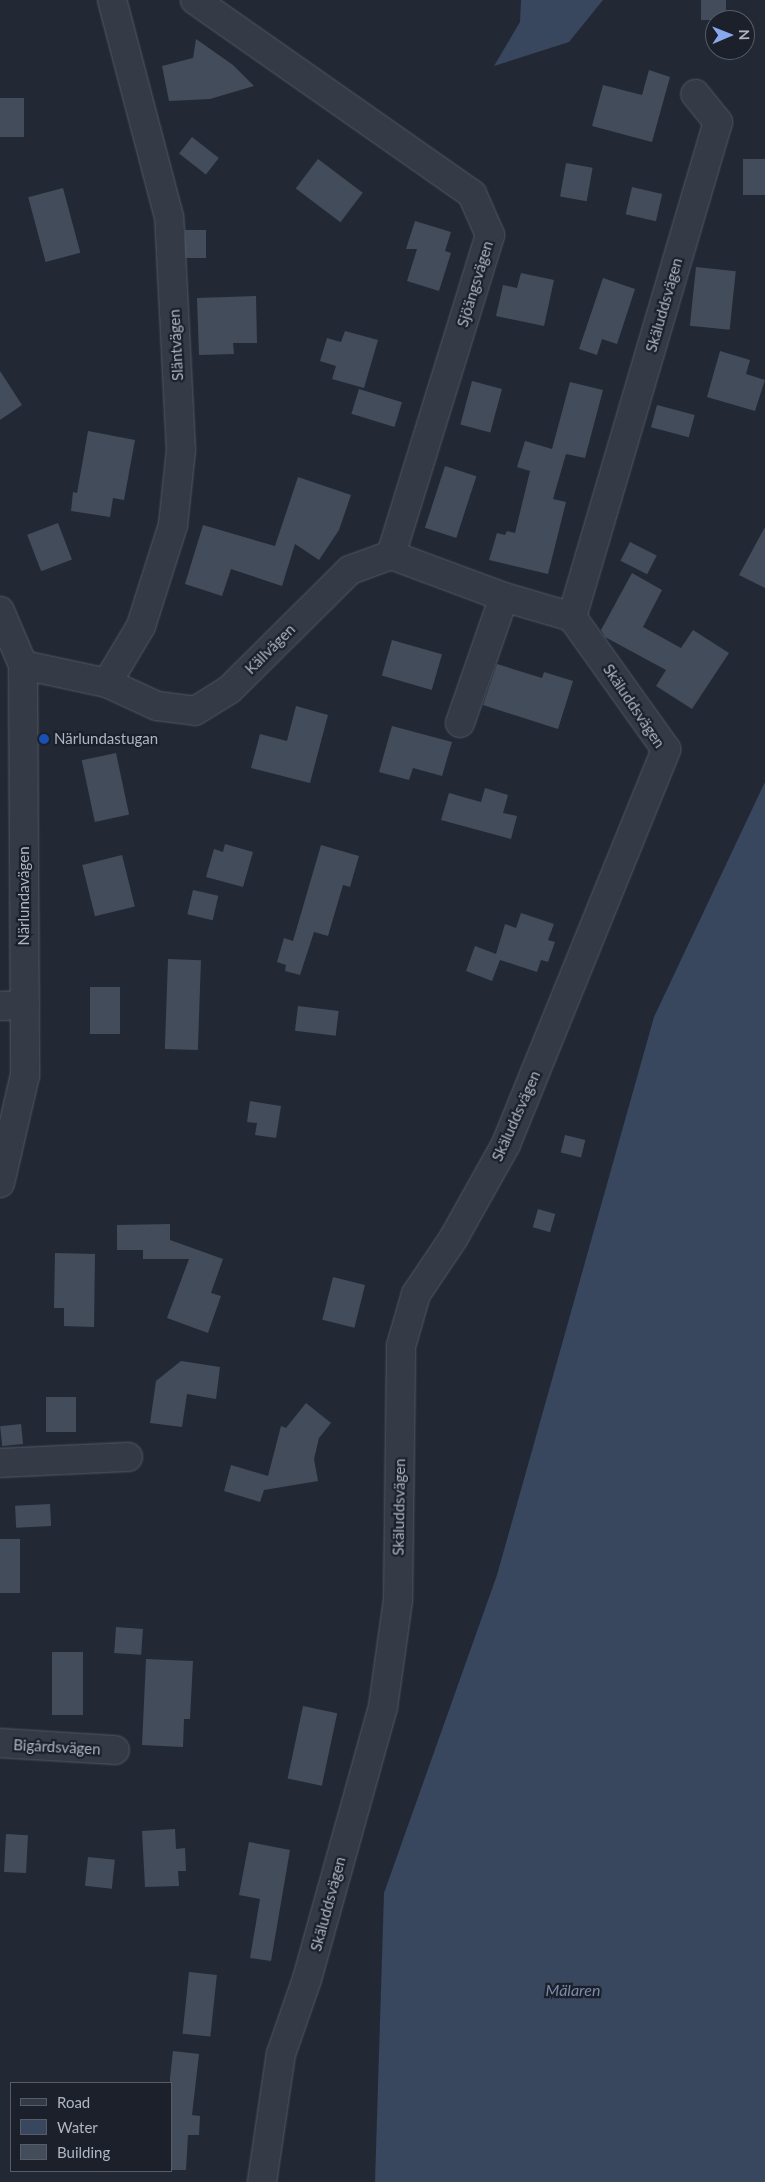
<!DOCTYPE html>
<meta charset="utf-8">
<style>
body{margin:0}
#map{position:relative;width:765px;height:2182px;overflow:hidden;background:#222935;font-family:Lato,sans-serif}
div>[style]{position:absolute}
.water>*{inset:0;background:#38465e}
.building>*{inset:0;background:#434c5a;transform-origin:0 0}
.roads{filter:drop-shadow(0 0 1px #525964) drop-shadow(0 0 1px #525964)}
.minor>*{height:28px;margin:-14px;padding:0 14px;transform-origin:14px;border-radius:14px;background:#353b46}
.dots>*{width:14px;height:14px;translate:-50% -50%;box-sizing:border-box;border:2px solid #1b202b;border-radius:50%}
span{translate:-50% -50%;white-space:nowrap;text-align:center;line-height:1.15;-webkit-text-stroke:4.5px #1b202b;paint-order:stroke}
.street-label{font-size:15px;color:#afb6c3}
.poi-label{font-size:15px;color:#afb6c3}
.left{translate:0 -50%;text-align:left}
.water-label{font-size:16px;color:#7a8ba9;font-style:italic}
.legend{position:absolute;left:10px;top:2082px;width:162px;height:90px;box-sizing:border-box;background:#1b202b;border:1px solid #565c68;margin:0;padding:6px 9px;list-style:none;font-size:15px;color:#afb6c3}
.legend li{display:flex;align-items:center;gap:10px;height:25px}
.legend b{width:25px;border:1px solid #565c68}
.north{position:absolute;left:705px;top:10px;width:50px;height:50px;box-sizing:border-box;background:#1b202b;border:1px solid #565c68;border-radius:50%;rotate:89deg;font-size:14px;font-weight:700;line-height:20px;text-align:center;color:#afb6c3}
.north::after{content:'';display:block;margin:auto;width:18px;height:22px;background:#89a9ee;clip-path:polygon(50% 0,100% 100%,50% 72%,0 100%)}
</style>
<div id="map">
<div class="water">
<i style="clip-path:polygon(521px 0,603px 0,569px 42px,494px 66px,520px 22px)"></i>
<i style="clip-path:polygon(765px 782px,765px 2182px,375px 2182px,384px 1893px,497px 1575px,654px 1017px)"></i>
</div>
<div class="building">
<i style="left:701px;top:0;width:25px;height:20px"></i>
<i style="clip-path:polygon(196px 39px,233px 65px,254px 86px,210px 99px,169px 101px,162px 66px,193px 58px)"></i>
<i style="clip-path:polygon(649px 70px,670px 77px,652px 142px,592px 126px,603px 85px,642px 95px)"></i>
<i style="left:0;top:98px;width:24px;height:39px"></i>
<i style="left:192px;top:137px;width:34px;height:21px;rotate:38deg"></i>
<i style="left:318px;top:159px;width:56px;height:37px;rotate:37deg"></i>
<i style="left:743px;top:159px;width:22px;height:36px"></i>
<i style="left:566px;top:163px;width:27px;height:34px;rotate:10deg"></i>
<i style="left:632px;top:187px;width:31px;height:28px;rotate:13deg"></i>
<i style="left:63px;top:188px;width:67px;height:36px;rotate:75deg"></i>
<i style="clip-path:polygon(415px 221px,451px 232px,445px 251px,451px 253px,439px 291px,407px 281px,417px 249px,406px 249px)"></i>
<i style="left:185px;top:230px;width:21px;height:28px"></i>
<i style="left:696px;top:267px;width:40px;height:59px;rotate:6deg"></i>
<i style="clip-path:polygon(521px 273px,554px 280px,544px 326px,496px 316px,503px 285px,517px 288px)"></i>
<i style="clip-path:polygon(603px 278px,635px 289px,617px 344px,602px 339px,597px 355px,579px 349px)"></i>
<i style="clip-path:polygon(256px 296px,257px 343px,233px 343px,234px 354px,199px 355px,197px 298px)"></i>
<i style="clip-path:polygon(345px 331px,378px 340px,364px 388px,332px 379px,336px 366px,320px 361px,327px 338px,341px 342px)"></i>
<i style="clip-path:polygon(720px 351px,750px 360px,746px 374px,765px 380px,755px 411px,707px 397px)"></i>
<i style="clip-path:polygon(0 371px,22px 405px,0 420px)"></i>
<i style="left:472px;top:381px;width:31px;height:45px;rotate:15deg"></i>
<i style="clip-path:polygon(570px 382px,603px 390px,585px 458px,566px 454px,553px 499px,566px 502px,548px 574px,489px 560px,497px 533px,505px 535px,507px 531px,515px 533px,530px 471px,517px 467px,525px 441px,552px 449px)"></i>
<i style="left:359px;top:389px;width:45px;height:26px;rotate:17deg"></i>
<i style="left:657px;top:405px;width:39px;height:23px;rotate:15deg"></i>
<i style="clip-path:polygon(88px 431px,135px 440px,124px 500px,113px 498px,110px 517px,71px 511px,73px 492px,77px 493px)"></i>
<i style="left:445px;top:466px;width:33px;height:65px;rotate:18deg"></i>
<i style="clip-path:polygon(298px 477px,351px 495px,339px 530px,319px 560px,295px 544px,282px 586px,231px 569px,222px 596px,185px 584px,203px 525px,275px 546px)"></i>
<i style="left:58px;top:523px;width:39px;height:33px;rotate:69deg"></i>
<i style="clip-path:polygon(765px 527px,765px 588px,739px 575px)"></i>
<i style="left:630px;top:542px;width:30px;height:21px;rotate:27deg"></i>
<i style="clip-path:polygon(632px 573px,662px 590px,643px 627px,681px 648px,693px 630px,729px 653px,692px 709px,656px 686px,666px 670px,605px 637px,601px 630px)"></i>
<i style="left:392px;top:640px;width:52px;height:37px;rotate:16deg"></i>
<i style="clip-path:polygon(497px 664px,542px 678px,544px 672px,573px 681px,558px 729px,483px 705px)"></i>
<i style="clip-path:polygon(296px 706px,328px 715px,310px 783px,251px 768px,260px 734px,287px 741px)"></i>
<i style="clip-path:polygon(392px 726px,452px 742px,442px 776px,413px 768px,409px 780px,379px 772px)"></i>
<i style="left:116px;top:753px;width:63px;height:35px;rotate:78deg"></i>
<i style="clip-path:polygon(485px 788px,508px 795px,503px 813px,517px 816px,511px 839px,441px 820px,449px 793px,481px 802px)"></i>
<i style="clip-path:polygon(225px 844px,253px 852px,243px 887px,206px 877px,214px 849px,223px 852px)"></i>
<i style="clip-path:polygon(321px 845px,359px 856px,350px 887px,343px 885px,328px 936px,314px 932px,300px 975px,285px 971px,286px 965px,277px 962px,284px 938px,293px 941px)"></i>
<i style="left:122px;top:855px;width:53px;height:41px;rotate:76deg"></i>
<i style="left:193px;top:890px;width:26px;height:25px;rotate:13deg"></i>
<i style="clip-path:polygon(521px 913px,554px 924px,548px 940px,555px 942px,548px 962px,541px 960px,537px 972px,500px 960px,492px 981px,466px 971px,475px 946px,496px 954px,505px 924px,516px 928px)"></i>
<i style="left:168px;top:959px;width:33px;height:90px;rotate:2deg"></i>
<i style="left:90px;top:987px;width:30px;height:47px"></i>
<i style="left:298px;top:1006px;width:41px;height:25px;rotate:7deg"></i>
<i style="clip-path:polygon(250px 1101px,281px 1106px,276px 1138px,255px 1135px,257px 1123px,247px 1122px)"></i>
<i style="left:565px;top:1135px;width:21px;height:18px;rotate:14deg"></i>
<i style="left:538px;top:1209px;width:18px;height:19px;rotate:16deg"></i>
<i style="clip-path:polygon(170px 1224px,170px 1240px,223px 1259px,211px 1293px,221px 1296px,208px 1333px,167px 1318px,189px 1259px,143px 1259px,143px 1250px,117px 1250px,117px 1225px)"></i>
<i style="clip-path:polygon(55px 1253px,95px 1254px,94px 1327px,64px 1326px,64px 1308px,54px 1308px)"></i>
<i style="left:333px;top:1277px;width:33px;height:44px;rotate:14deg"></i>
<i style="clip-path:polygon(181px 1361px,220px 1367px,216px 1399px,187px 1394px,182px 1427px,150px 1423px,156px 1381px)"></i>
<i style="left:46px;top:1397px;width:30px;height:35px"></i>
<i style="clip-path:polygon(306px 1403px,331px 1423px,319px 1438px,314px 1459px,318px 1481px,264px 1490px,260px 1502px,224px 1491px,231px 1465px,268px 1476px,281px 1426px,286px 1428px)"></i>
<i style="left:21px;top:1424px;width:20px;height:21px;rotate:84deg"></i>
<i style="left:50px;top:1504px;width:22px;height:35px;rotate:87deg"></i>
<i style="left:0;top:1539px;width:20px;height:54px"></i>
<i style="left:116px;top:1627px;width:27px;height:26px;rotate:4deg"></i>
<i style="left:52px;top:1652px;width:31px;height:63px"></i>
<i style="clip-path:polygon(146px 1659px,193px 1661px,190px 1719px,184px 1719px,183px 1747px,142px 1745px)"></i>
<i style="left:303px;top:1706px;width:35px;height:74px;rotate:12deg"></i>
<i style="clip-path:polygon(175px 1829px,176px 1849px,185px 1848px,186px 1871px,178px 1871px,179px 1886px,145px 1887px,142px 1831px)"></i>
<i style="left:6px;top:1834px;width:22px;height:38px;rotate:3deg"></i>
<i style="clip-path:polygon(249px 1842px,290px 1850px,271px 1961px,250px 1958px,260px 1899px,239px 1895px)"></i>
<i style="left:88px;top:1857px;width:27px;height:29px;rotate:6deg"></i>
<i style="left:189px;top:1972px;width:28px;height:62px;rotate:6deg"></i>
<i style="clip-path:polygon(173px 2051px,199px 2054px,192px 2115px,200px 2116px,199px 2135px,188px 2135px,186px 2170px,171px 2170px,170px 2078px)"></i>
</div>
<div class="roads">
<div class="minor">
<i style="left:195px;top:0;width:338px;rotate:35deg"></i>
<i style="left:472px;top:194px;width:45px;rotate:66.3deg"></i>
<i style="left:490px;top:235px;width:335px;rotate:107.2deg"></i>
<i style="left:0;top:611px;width:59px;rotate:66.9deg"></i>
<i style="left:23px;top:665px;width:410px;rotate:89.7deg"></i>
<i style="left:25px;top:1075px;width:111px;rotate:103deg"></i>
<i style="left:572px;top:617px;width:516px;rotate:-73.57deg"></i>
<i style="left:718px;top:122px;width:36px;rotate:-129deg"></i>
<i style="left:23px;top:665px;width:86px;rotate:12.1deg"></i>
<i style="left:107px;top:683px;width:55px;rotate:24.7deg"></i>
<i style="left:157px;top:706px;width:38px;rotate:7deg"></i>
<i style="left:195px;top:711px;width:40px;rotate:-32deg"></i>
<i style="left:229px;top:690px;width:170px;rotate:-44.8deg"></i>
<i style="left:350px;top:570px;width:44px;rotate:-20.1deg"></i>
<i style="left:391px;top:555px;width:121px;rotate:20.4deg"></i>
<i style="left:107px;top:683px;width:66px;rotate:-59.2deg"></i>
<i style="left:141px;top:626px;width:106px;rotate:-72.4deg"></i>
<i style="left:173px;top:525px;width:75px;rotate:-83.9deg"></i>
<i style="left:181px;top:450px;width:233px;rotate:-92.9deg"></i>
<i style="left:169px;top:217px;width:224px;rotate:-104.7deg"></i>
<i style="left:460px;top:723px;width:133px;rotate:-70.8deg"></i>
<i style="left:504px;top:597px;width:71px;rotate:16.4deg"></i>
<i style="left:0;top:1006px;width:25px;rotate:-2deg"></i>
<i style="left:0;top:1463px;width:128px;rotate:-2.7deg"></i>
<i style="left:0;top:1743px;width:115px;rotate:3.5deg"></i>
<i style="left:262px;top:2182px;width:129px;rotate:-81.6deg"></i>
<i style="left:281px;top:2054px;width:79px;rotate:-70.9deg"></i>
<i style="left:307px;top:1979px;width:282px;rotate:-74.4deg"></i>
<i style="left:383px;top:1707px;width:108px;rotate:-82deg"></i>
<i style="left:398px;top:1600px;width:254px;rotate:-89.3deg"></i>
<i style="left:401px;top:1346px;width:54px;rotate:-73.9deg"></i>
<i style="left:416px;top:1294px;width:66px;rotate:-56.1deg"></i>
<i style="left:453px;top:1239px;width:109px;rotate:-60.8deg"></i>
<i style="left:506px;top:1144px;width:426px;rotate:-67.9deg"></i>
<i style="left:666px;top:749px;width:162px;rotate:-125.5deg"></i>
</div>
</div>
<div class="dots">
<i style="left:44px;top:739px;background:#1a4fb4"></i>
</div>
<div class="street-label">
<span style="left:475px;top:284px;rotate:-73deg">Sjöängsvägen</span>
<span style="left:664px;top:305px;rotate:-74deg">Skäluddsvägen</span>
<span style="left:176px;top:345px;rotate:-93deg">Släntvägen</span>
<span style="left:270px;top:649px;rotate:-45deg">Källvägen</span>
<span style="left:634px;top:706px;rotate:56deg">Skäluddsvägen</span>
<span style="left:24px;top:896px;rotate:-90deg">Närlundavägen</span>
<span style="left:516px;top:1116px;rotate:-66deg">Skäluddsvägen</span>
<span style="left:399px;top:1507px;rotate:-89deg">Skäluddsvägen</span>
<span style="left:57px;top:1747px;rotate:3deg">Bigårdsvägen</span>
<span style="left:328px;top:1904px;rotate:-75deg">Skäluddsvägen</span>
</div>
<div class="poi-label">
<span class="left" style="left:54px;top:739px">Närlundastugan</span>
</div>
<div class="water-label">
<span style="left:573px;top:1990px">Mälaren</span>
</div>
<ul class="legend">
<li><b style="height:6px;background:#353b46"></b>Road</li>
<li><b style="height:14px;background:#38465e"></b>Water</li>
<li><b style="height:14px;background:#434c5a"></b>Building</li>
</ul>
<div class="north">N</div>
</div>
